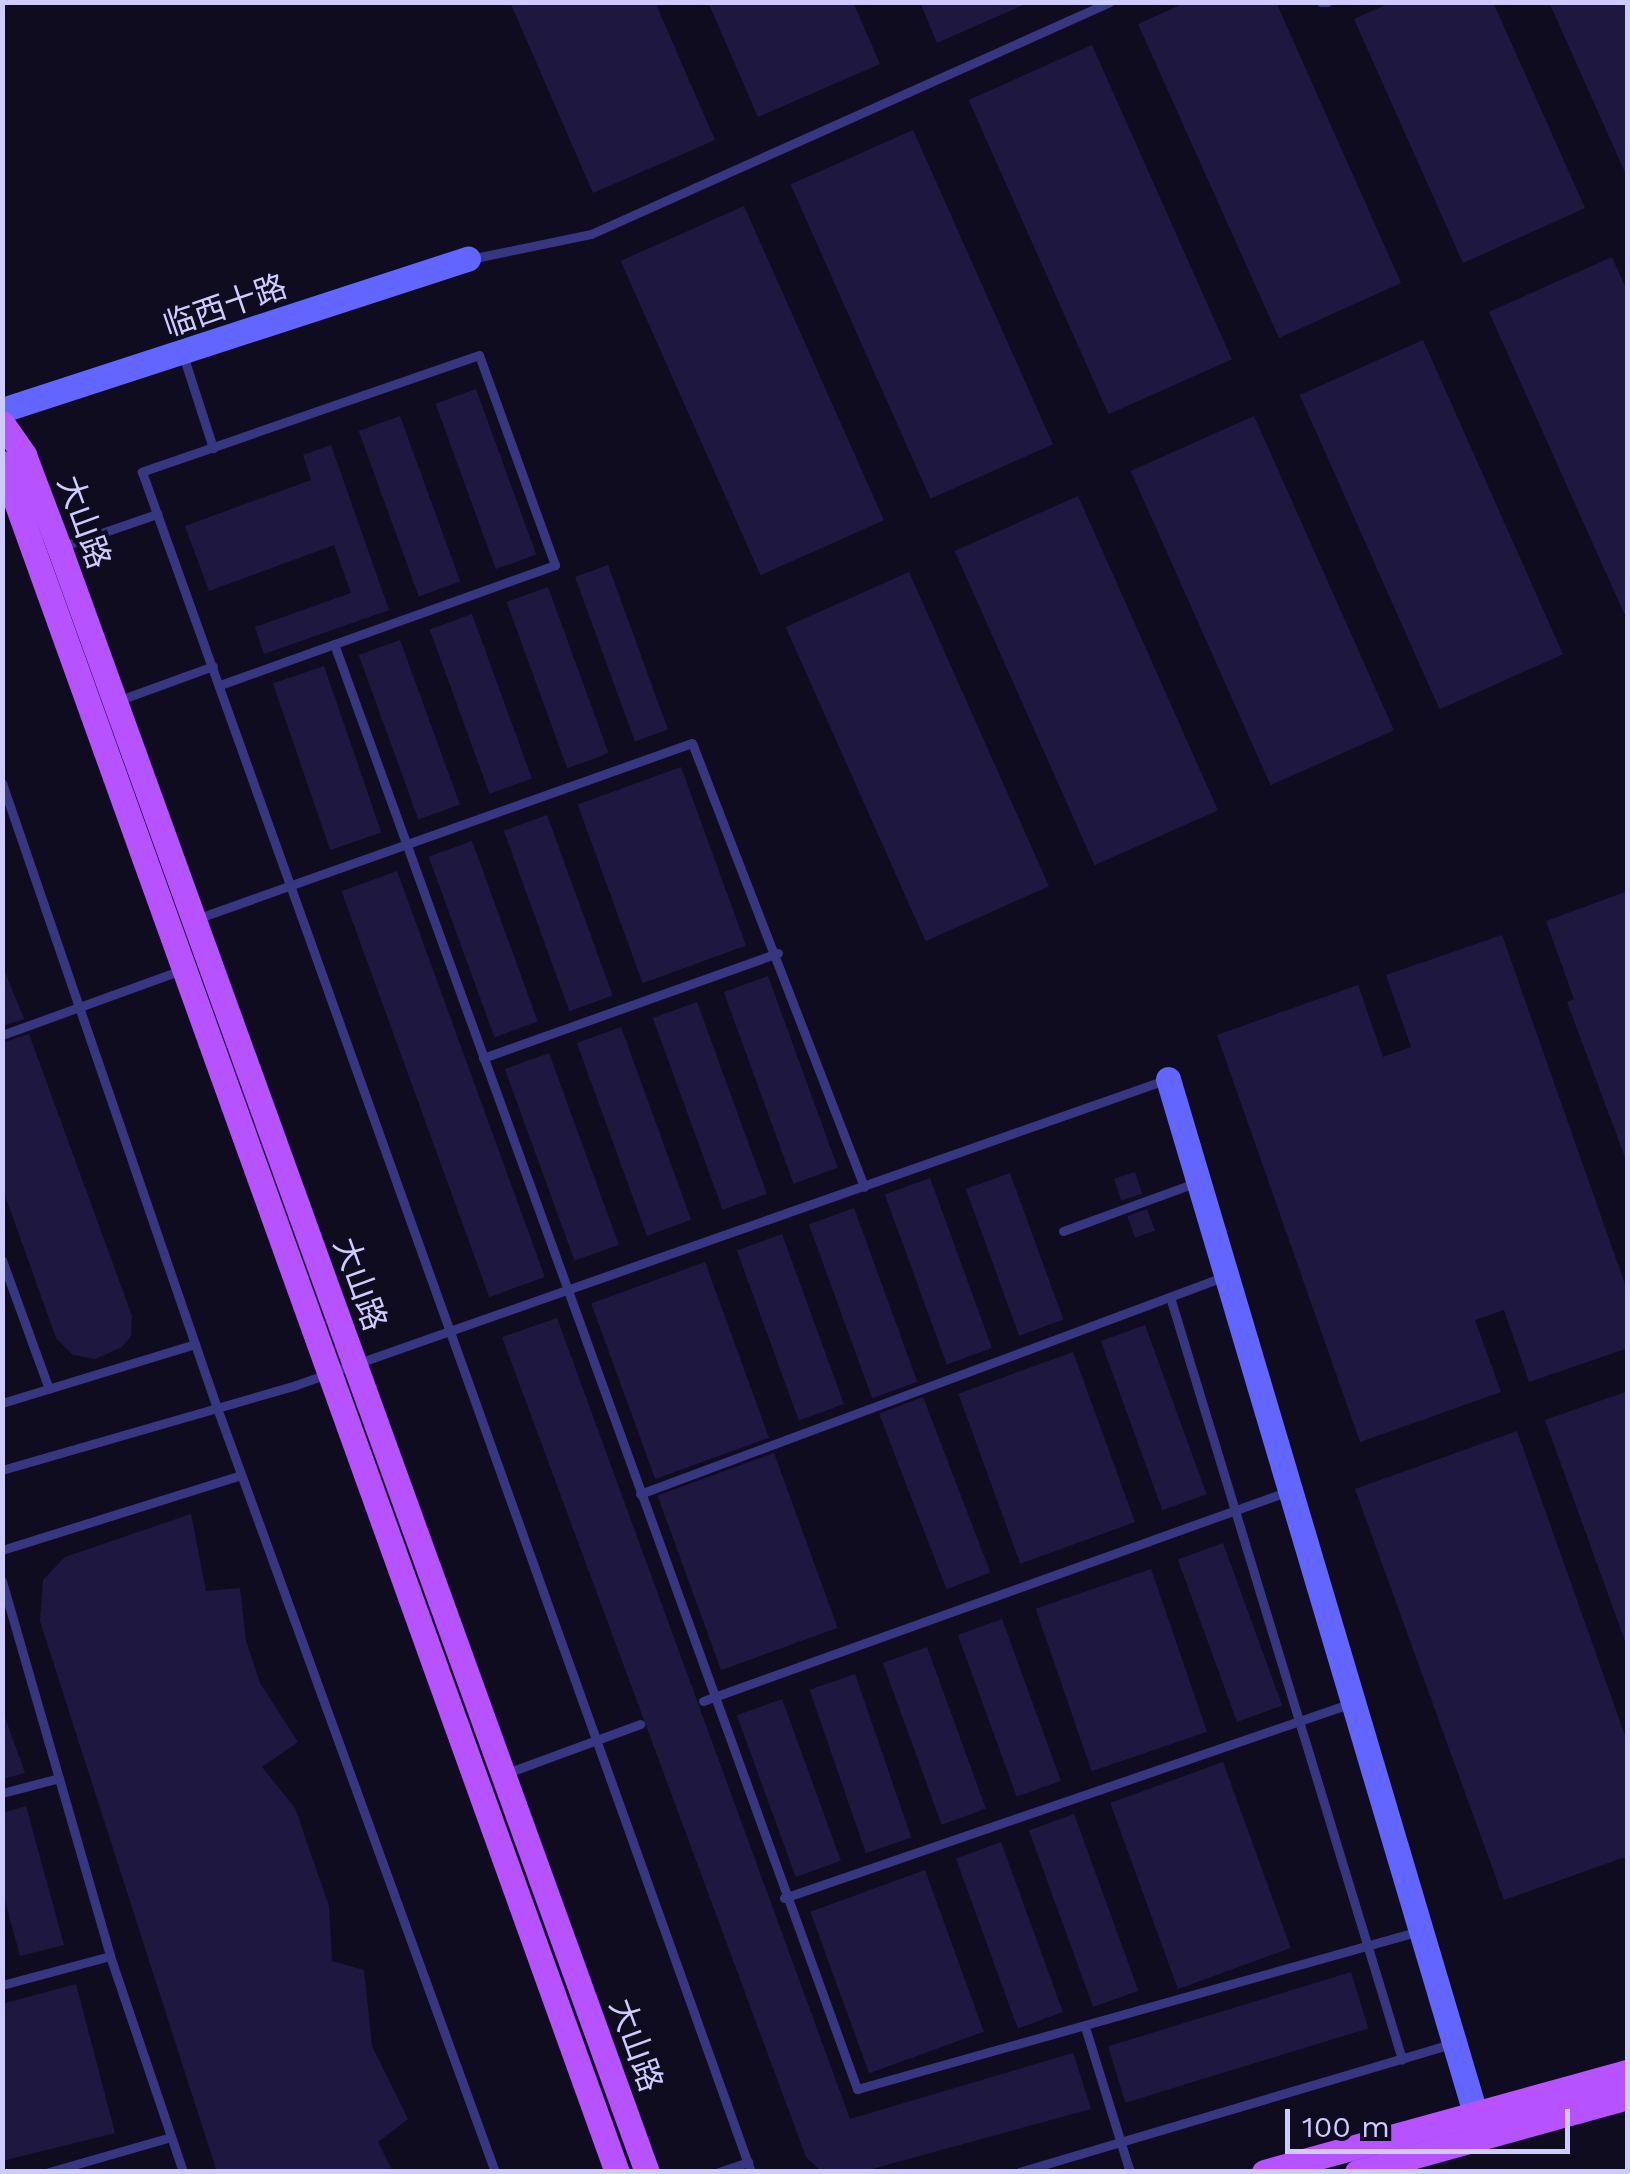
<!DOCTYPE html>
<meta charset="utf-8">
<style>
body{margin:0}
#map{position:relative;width:1630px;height:2174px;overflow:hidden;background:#0f0c20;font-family:"Work Sans","Noto Sans SC",sans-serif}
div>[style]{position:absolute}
.building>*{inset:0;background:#1e1841;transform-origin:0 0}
.lane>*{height:9px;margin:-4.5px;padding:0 4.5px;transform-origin:4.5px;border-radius:4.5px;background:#363780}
.secondary>*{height:25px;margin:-12.5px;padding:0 12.5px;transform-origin:12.5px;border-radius:12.5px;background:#6265ff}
.primary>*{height:25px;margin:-12.5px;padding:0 12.5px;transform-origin:12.5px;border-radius:12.5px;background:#b652ff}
span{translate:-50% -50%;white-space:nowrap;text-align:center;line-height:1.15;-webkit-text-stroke:8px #0f0c20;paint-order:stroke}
.street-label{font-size:32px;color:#cecbff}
.frame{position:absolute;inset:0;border:5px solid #cecbff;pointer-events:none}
.scale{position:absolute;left:1285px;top:2109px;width:285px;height:45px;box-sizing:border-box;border:5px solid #cecbff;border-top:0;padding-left:12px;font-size:30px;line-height:35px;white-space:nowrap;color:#cecbff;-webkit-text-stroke:8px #0f0c20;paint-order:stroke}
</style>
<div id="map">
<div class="building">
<i style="clip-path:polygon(510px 2px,655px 2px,715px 140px,593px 193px)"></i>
<i style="clip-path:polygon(708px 2px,853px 2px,880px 64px,758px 117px)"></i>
<i style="clip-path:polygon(920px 2px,1030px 2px,937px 43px)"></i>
<i style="clip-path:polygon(1187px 2px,1276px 2px,1401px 283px,1279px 338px,1138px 24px)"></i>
<i style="clip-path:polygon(1392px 2px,1493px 2px,1585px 208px,1463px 263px,1354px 19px)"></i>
<i style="clip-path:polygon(1549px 2px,1628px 2px,1628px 179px)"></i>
<i style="left:1092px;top:45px;width:344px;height:135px;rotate:66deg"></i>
<i style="left:913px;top:130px;width:344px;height:134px;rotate:66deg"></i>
<i style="left:744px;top:206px;width:344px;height:135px;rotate:66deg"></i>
<i style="clip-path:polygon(1612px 257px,1628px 293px,1628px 622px,1489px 312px)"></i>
<i style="left:1423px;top:340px;width:344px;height:135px;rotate:66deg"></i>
<i style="left:476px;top:389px;width:176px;height:43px;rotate:70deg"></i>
<i style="left:400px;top:416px;width:176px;height:44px;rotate:70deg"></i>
<i style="left:1254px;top:416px;width:344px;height:135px;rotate:66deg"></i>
<i style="clip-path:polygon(331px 445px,389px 610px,264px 654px,255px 627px,351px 593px,334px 545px,209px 591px,185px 526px,311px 480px,303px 455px)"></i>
<i style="left:1078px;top:496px;width:344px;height:135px;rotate:66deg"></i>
<i style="left:608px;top:565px;width:175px;height:35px;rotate:70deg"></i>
<i style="left:909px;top:572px;width:344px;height:135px;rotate:66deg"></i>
<i style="left:548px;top:587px;width:177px;height:44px;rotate:70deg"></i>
<i style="left:472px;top:614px;width:175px;height:45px;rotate:70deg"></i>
<i style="left:400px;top:640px;width:175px;height:44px;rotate:70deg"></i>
<i style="left:324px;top:666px;width:176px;height:54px;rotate:71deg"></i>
<i style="left:681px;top:767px;width:190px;height:110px;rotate:70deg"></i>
<i style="left:547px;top:815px;width:192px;height:46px;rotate:70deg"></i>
<i style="left:472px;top:841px;width:192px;height:46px;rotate:70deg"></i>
<i style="left:397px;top:871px;width:432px;height:59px;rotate:70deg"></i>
<i style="clip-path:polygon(1628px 891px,1628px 1160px,1626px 1160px,1567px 1002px,1574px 999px,1546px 921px)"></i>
<i style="clip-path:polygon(1502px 935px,1628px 1293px,1628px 1348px,1529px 1382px,1504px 1310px,1475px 1320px,1501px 1392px,1360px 1442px,1217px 1035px,1358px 985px,1383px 1057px,1411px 1047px,1386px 975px)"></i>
<i style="clip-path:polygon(2px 965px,24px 1019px,2px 1026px)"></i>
<i style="left:768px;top:976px;width:204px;height:47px;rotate:70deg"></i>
<i style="left:697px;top:1002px;width:204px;height:47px;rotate:70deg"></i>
<i style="left:621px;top:1027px;width:205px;height:47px;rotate:70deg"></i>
<i style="clip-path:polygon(29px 1034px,132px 1316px,131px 1336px,122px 1347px,95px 1359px,73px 1355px,56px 1338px,2px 1187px,2px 1043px)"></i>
<i style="left:549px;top:1053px;width:204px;height:47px;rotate:70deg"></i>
<i style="left:1135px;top:1172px;width:23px;height:22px;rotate:72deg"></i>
<i style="left:1010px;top:1173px;width:156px;height:47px;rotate:70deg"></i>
<i style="left:930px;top:1178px;width:181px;height:48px;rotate:70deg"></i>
<i style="left:854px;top:1208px;width:185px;height:48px;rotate:70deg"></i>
<i style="left:1147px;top:1209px;width:23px;height:21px;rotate:70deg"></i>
<i style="left:782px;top:1234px;width:181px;height:48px;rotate:70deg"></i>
<i style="left:705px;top:1262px;width:187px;height:121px;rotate:70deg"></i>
<i style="clip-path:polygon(557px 1318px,850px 2119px,1073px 2053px,1091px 2109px,861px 2172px,822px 2172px,806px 2157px,502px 1337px)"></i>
<i style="left:1145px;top:1325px;width:180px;height:47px;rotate:70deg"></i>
<i style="left:1073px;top:1352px;width:181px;height:122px;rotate:70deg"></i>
<i style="clip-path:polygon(1628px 1391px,1628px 1640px,1625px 1641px,1545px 1420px)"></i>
<i style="left:923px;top:1397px;width:188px;height:47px;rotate:69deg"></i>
<i style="clip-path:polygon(1517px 1431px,1628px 1744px,1628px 1856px,1504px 1900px,1355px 1489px)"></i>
<i style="left:774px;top:1453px;width:186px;height:124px;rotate:70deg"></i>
<i style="clip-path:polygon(191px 1514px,206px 1591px,240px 1588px,246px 1641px,260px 1683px,298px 1742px,262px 1767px,295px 1808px,329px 1906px,332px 1961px,364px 1970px,372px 2046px,408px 2119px,378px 2142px,393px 2172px,217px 2172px,40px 1621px,43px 1580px,65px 1557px)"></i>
<i style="left:1223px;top:1543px;width:173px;height:48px;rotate:70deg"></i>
<i style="left:1151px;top:1569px;width:172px;height:122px;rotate:71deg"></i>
<i style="left:1002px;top:1619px;width:172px;height:47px;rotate:70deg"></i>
<i style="left:927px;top:1647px;width:172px;height:47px;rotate:70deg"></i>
<i style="left:855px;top:1674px;width:173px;height:48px;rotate:71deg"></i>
<i style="left:782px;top:1699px;width:172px;height:48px;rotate:70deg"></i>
<i style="clip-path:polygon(2px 1709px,25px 1773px,2px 1779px)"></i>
<i style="left:1223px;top:1762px;width:198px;height:120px;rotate:70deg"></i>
<i style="clip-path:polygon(26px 1806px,64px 1945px,20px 1956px,2px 1890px,2px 1813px)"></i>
<i style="left:1074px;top:1814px;width:188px;height:48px;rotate:70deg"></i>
<i style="left:1001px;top:1842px;width:181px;height:48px;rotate:70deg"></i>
<i style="left:925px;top:1870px;width:172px;height:122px;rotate:70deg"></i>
<i style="left:1351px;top:1972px;width:59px;height:254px;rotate:73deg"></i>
<i style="clip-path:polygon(76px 1984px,115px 2133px,2px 2161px,2px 2004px)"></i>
</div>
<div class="lane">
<i style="left:1321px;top:2px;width:6px"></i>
<i style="left:470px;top:259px;width:124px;rotate:-11.7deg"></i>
<i style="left:591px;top:234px;width:568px;rotate:-24.09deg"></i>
<i style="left:183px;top:355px;width:98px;rotate:72.1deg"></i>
<i style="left:61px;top:547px;width:102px;rotate:-19deg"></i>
<i style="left:334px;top:644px;width:1537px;rotate:70.1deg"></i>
<i style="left:857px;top:2089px;width:581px;rotate:-15.69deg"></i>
<i style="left:220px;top:685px;width:356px;rotate:-19.7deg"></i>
<i style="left:555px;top:565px;width:223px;rotate:-109.9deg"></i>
<i style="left:479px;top:355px;width:357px;rotate:160.9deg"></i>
<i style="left:142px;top:472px;width:1806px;rotate:70.29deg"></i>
<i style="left:117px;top:701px;width:102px;rotate:-20deg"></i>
<i style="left:2px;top:783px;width:661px;rotate:71.02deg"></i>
<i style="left:217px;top:1408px;width:813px;rotate:70deg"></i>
<i style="left:196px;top:919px;width:526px;rotate:-19.54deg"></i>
<i style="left:692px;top:743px;width:476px;rotate:68.8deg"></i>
<i style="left:2px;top:1035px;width:191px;rotate:-19.9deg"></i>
<i style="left:483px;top:1058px;width:313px;rotate:-19.6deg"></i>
<i style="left:1063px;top:1231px;width:140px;rotate:-20deg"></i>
<i style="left:2px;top:1260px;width:137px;rotate:70deg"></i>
<i style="left:1170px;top:1297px;width:797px;rotate:73.07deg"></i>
<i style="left:2px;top:1403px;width:202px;rotate:-17deg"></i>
<i style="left:2px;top:1470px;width:306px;rotate:-16.1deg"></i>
<i style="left:296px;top:1385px;width:921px;rotate:-19.34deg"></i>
<i style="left:640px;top:1494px;width:622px;rotate:-20.42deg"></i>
<i style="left:2px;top:1550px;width:250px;rotate:-17.4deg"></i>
<i style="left:2px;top:1581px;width:390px;rotate:73.9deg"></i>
<i style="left:110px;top:1956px;width:228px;rotate:71.3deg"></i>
<i style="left:703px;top:1701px;width:622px;rotate:-19.72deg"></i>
<i style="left:507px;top:1773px;width:142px;rotate:-20.2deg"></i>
<i style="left:2px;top:1793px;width:59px;rotate:-14.7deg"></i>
<i style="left:784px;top:1898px;width:597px;rotate:-18.95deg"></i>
<i style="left:2px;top:1985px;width:112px;rotate:-15deg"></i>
<i style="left:1085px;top:2027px;width:152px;rotate:72.8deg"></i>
<i style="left:49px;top:2172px;width:127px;rotate:-16deg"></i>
<i style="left:719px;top:2172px;width:31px;rotate:-19deg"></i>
<i style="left:1019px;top:2172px;width:452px;rotate:-16.5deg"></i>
</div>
<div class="secondary">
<i style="left:2px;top:410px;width:490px;rotate:-18deg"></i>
<i style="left:1168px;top:1079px;width:1092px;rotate:73.46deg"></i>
</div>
<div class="primary">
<i style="left:2px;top:423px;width:39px;rotate:55deg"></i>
<i style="left:24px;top:455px;width:98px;rotate:69.2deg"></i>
<i style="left:59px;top:547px;width:1728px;rotate:70.11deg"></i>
<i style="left:2px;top:463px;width:1816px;rotate:70.21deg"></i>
<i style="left:1264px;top:2172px;width:377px;rotate:-15.4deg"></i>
<i style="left:1357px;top:2172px;width:281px;rotate:-15.5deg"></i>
</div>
<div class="street-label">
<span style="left:225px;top:306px;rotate:-19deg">临西十路</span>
<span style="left:84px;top:522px;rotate:70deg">大山路</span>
<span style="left:360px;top:1284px;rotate:70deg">大山路</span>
<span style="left:636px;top:2045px;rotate:70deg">大山路</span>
</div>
<div class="frame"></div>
<div class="scale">100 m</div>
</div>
